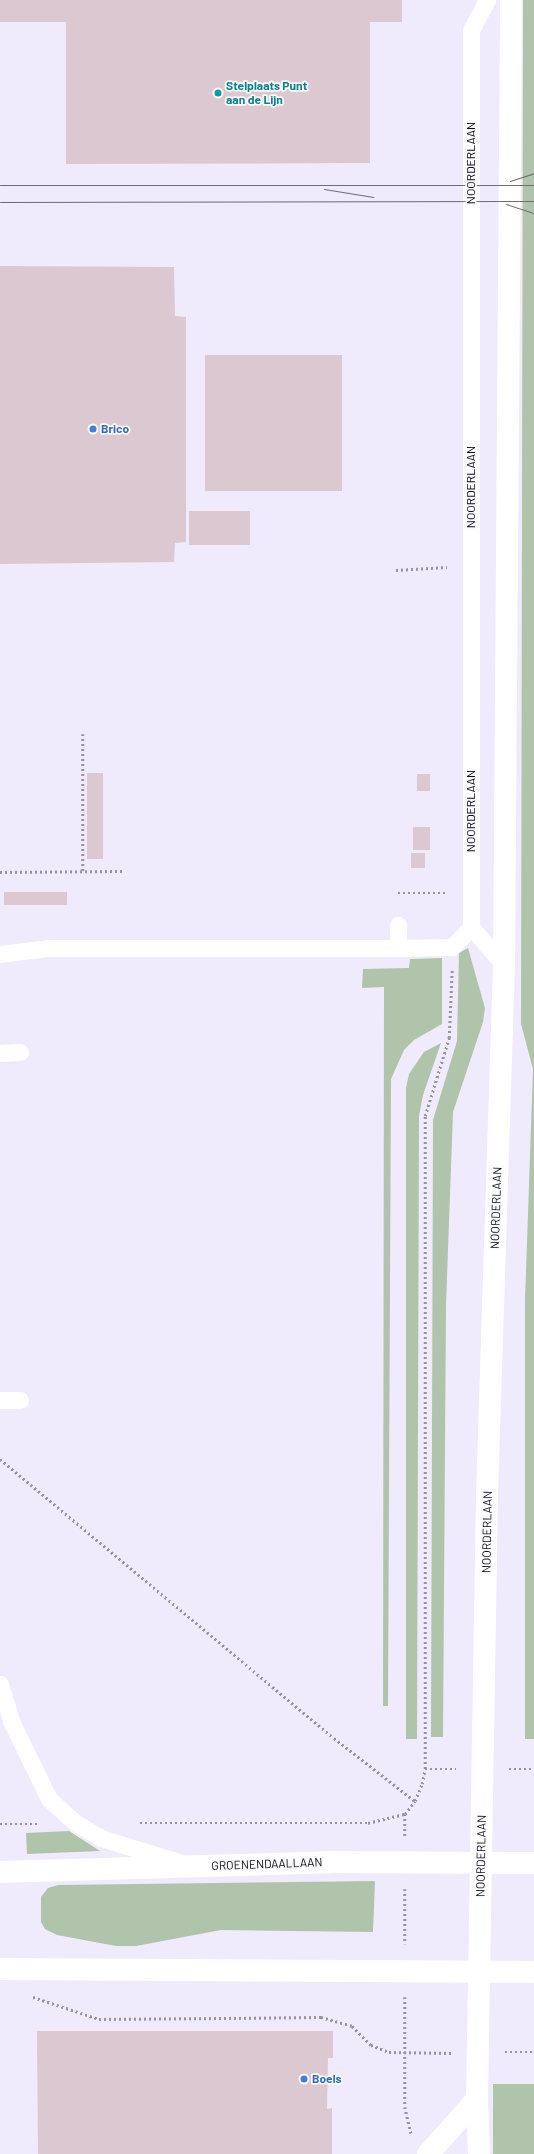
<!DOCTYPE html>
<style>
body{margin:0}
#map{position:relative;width:534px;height:2154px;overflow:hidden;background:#efebfc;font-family:Barlow,sans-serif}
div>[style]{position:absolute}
.green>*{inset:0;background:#b0c3ab;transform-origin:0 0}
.building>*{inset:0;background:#dbc8d0;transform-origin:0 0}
.path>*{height:2.5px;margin-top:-1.25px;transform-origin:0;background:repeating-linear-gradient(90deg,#96929f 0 2px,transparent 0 5px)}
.service>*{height:17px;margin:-8.5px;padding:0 8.5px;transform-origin:8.5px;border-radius:8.5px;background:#fff}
.minor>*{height:22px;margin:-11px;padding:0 11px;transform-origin:11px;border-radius:11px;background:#fff}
.primary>*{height:22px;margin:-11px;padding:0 11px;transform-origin:11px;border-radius:11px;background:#fff}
.tram>*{height:1px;margin:-0.5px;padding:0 0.5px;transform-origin:0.5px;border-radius:0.5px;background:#6e6c76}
.dots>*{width:11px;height:11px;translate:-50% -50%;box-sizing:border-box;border:2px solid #fbfafe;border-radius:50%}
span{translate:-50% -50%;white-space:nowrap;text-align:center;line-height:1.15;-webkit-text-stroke:3.5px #fbfafe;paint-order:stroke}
.culture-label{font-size:12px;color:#0d838f;font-weight:700}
.left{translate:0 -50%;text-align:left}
.street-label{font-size:12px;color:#0e0c12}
.shop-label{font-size:12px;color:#366cbe;font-weight:700}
</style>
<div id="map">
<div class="green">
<i style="clip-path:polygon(523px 0,534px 0,534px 1739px,525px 1739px,525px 1300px,533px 1069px,521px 1024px)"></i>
<i style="clip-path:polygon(468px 948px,485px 1008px,483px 1022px,453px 1112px,446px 1305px,443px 1737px,431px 1737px,433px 1120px,457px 1041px,459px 953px)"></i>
<i style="clip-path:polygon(442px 958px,442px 1024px,414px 1040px,404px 1050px,391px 1079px,388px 1706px,383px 1706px,384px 987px,362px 988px,363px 969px,409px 968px,410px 959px)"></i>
<i style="clip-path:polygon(441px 1043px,423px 1095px,419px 1116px,417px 1739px,406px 1739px,406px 1088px,409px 1074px,424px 1052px)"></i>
<i style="clip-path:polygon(69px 1831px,100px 1851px,27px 1854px,26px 1833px)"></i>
<i style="clip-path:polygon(375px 1881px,373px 1932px,221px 1930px,136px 1946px,116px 1946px,57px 1935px,45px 1929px,41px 1922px,41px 1897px,48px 1888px,58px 1885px)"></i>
<i style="left:493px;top:2084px;width:41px;height:70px"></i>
</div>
<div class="building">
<i style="clip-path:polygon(0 0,402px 0,402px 22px,370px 22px,370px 163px,66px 164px,66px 22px,0 22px)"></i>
<i style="clip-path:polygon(0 266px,174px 267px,175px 316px,186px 317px,186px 542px,175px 543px,174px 562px,0 564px)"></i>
<i style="left:205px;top:355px;width:137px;height:136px"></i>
<i style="left:189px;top:511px;width:61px;height:34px"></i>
<i style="left:87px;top:773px;width:16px;height:86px"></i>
<i style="left:417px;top:774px;width:13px;height:17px"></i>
<i style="left:413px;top:827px;width:17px;height:23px"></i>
<i style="left:411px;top:853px;width:14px;height:15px"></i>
<i style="left:4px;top:892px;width:63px;height:13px"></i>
<i style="clip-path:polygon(37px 2031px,333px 2031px,333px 2058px,328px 2058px,327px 2109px,332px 2108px,332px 2154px,38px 2154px)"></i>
</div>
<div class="path">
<i style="left:396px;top:570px;width:51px;rotate:-3.4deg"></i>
<i style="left:83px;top:734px;width:138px;rotate:90deg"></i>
<i style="left:0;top:872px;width:122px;rotate:-0.5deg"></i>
<i style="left:398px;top:893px;width:48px"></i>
<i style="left:0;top:1459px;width:435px;rotate:39.9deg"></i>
<i style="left:334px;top:1738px;width:103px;rotate:37.9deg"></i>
<i style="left:425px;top:1769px;width:31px"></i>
<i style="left:509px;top:1769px;width:25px"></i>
<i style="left:405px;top:1814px;width:22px;rotate:90deg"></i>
<i style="left:140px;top:1823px;width:228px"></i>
<i style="left:368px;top:1823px;width:38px;rotate:-14deg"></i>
<i style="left:405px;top:1814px;width:16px;rotate:-52deg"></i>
<i style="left:415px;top:1801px;width:18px;rotate:-68deg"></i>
<i style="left:422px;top:1784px;width:15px;rotate:-79deg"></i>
<i style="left:425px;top:1769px;width:653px;rotate:-90deg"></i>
<i style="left:425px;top:1116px;width:82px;rotate:-72.9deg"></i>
<i style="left:449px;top:1038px;width:68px;rotate:-87.5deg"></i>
<i style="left:0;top:1824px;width:39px"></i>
<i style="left:405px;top:1889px;width:55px;rotate:90deg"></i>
<i style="left:33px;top:1997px;width:70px;rotate:18.4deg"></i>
<i style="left:99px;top:2019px;width:222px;rotate:-0.5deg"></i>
<i style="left:321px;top:2017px;width:32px;rotate:16deg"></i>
<i style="left:352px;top:2026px;width:27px;rotate:45deg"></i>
<i style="left:371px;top:2045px;width:19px;rotate:21deg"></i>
<i style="left:389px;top:2052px;width:63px;rotate:0.9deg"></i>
<i style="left:405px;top:1997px;width:110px;rotate:90deg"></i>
<i style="left:405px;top:2107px;width:27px;rotate:77deg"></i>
<i style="left:505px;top:2052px;width:29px"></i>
</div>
<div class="service">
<i style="left:487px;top:0;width:34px;rotate:118deg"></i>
<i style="left:471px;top:30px;width:897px;rotate:90deg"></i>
<i style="left:471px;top:927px;width:50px;rotate:49deg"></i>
<i style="left:398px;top:948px;width:54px;rotate:-1.1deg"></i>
<i style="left:452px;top:947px;width:28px;rotate:-46deg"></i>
<i style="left:0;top:954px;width:48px;rotate:-7.1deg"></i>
<i style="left:48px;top:948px;width:350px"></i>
<i style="left:398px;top:948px;width:23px;rotate:-90deg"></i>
<i style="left:0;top:1053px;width:20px;rotate:-3deg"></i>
<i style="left:0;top:1400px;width:20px"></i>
<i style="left:0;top:1684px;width:39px;rotate:73deg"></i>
<i style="left:11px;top:1721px;width:87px;rotate:64deg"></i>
<i style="left:49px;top:1799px;width:36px;rotate:42deg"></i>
<i style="left:76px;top:1823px;width:29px;rotate:31deg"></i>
<i style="left:101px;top:1838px;width:85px;rotate:17.2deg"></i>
</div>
<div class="minor">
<i style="left:428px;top:2154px;width:74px;rotate:-48.3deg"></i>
</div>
<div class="primary">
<i style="left:0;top:1872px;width:331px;rotate:-1.7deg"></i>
<i style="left:331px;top:1862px;width:203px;rotate:0.3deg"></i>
<i style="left:0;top:1969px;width:534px;rotate:0.32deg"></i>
<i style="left:479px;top:2154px;width:55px;rotate:-92.1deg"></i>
<i style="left:477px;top:2099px;width:605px;rotate:-89.05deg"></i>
<i style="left:487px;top:1494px;width:529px;rotate:-88.16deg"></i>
<i style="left:504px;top:965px;width:965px;rotate:-89.58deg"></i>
</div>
<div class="tram">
<i style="left:510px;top:181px;width:25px;rotate:-18deg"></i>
<i style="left:0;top:185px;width:534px"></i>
<i style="left:324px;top:189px;width:50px;rotate:9.3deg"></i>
<i style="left:0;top:202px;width:534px;rotate:-0.11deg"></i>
<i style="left:506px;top:204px;width:29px;rotate:18deg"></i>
</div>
<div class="dots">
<i style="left:218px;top:93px;background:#0f9aa8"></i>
<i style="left:93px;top:429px;background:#3f7fe0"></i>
<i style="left:304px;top:2079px;background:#3f7fe0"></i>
</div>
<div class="culture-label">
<span class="left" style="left:226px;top:93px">Stelplaats Punt<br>aan de Lijn</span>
</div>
<div class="street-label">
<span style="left:471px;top:163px;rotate:-90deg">NOORDERLAAN</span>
<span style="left:471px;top:487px;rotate:-90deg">NOORDERLAAN</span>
<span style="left:471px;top:811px;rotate:-90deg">NOORDERLAAN</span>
<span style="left:496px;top:1208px;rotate:-88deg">NOORDERLAAN</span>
<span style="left:487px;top:1532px;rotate:-89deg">NOORDERLAAN</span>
<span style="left:481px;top:1856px;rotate:-89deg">NOORDERLAAN</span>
<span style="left:267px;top:1864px;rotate:-2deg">GROENENDAALLAAN</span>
</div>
<div class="shop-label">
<span class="left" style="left:101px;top:429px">Brico</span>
<span class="left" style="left:312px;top:2079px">Boels</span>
</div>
</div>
